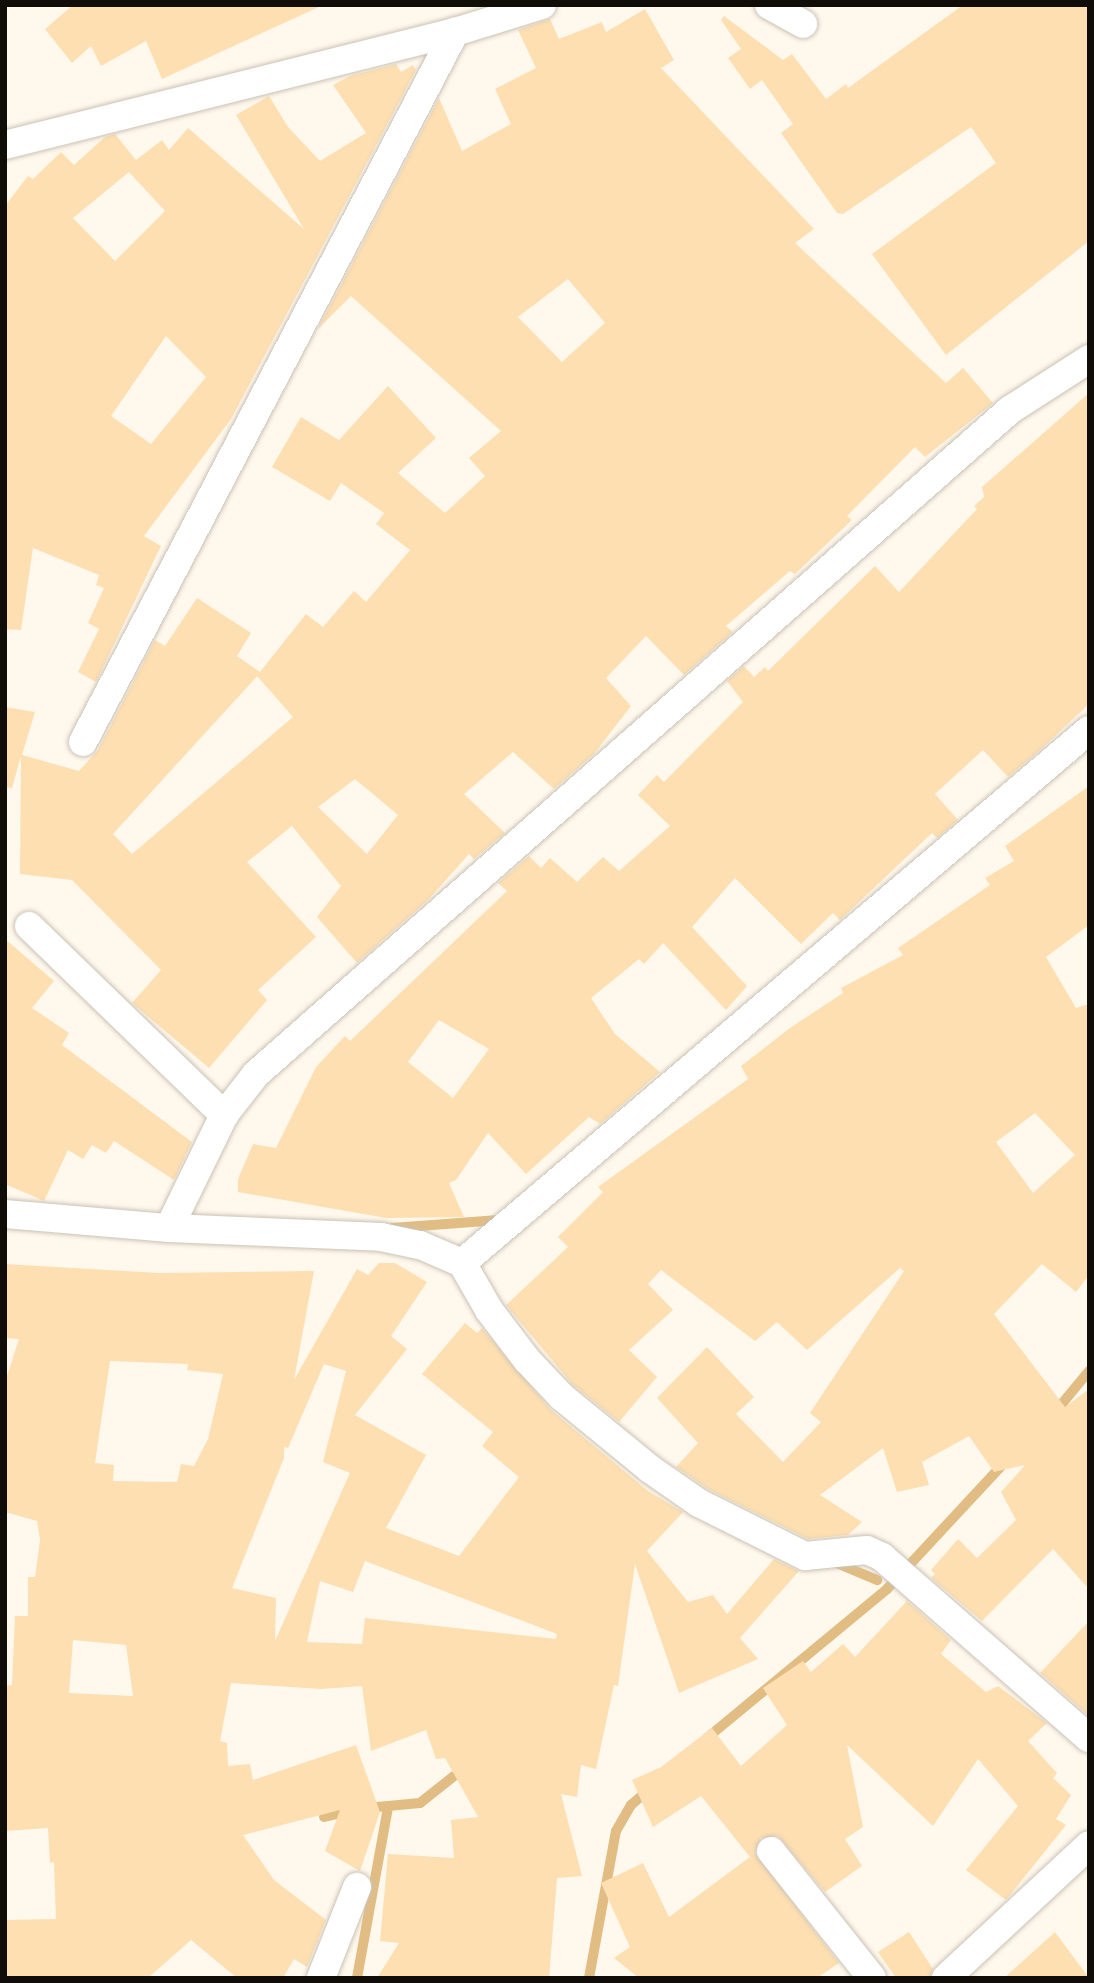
<!DOCTYPE html>
<style>
body{margin:0}
#map{position:relative;width:1094px;height:1983px;overflow:hidden;background:#fff8ed;font-family:Arial,sans-serif}
div>[style]{position:absolute}
.stream>*{height:10px;margin:-5px;padding:0 5px;transform-origin:5px;border-radius:5px;background:#e1bd83}
.building>*{inset:0;background:#fddfb1}
.roads{filter:drop-shadow(0 0 2px #cac2b5) drop-shadow(0 0 2px #cac2b5)}
.street>*{height:28px;margin:-14px;padding:0 14px;transform-origin:14px;border-radius:14px;background:#fff}
span{translate:-50% -50%;white-space:nowrap;text-align:center;line-height:1.15;-webkit-text-stroke:5px #fff8ed;paint-order:stroke}
.frame{position:absolute;inset:0;border:7px solid #100d08;pointer-events:none}
</style>
<div id="map">
<div class="stream">
<i style="left:392px;top:1228px;width:107px;rotate:-4.3deg"></i>
<i style="left:1056px;top:1411px;width:52px;rotate:-50.5deg"></i>
<i style="left:834px;top:1562px;width:47px;rotate:22.7deg"></i>
<i style="left:707px;top:1738px;width:234px;rotate:-39.6deg"></i>
<i style="left:887px;top:1589px;width:171px;rotate:-47.1deg"></i>
<i style="left:367px;top:1808px;width:53px;rotate:-5.4deg"></i>
<i style="left:420px;top:1803px;width:43px;rotate:-38.5deg"></i>
<i style="left:324px;top:1817px;width:26px;rotate:-13deg"></i>
<i style="left:357px;top:1978px;width:173px;rotate:-79.7deg"></i>
<i style="left:589px;top:1978px;width:149px;rotate:-79.6deg"></i>
<i style="left:616px;top:1831px;width:30px;rotate:-60deg"></i>
<i style="left:631px;top:1805px;width:23px;rotate:-41deg"></i>
</div>
<div class="building">
<i style="clip-path:polygon(73px 5px,323px 5px,162px 79px,146px 41px,101px 66px,91px 46px,72px 63px,45px 29px)"></i>
<i style="clip-path:polygon(963px 5px,1089px 5px,1089px 241px,946px 355px,872px 254px,996px 163px,971px 127px,843px 214px,837px 213px,781px 133px,793px 124px,762px 80px,750px 89px,728px 58px,741px 49px,721px 20px,724px 16px,783px 60px,792px 54px,826px 99px,846px 84px,848px 88px)"></i>
<i style="clip-path:polygon(evenodd,645px 9px,674px 60px,661px 68px,814px 229px,795px 243px,946px 383px,963px 368px,993px 403px,925px 457px,915px 447px,847px 516px,852px 520px,795px 574px,790px 571px,726px 626px,733px 632px,684px 675px,646px 636px,606px 678px,631px 706px,594px 754px,554px 789px,513px 752px,464px 794px,505px 833px,474px 859px,469px 854px,428px 900px,357px 963px,317px 917px,341px 886px,292px 826px,247px 862px,316px 937px,258px 990px,267px 1000px,209px 1068px,132px 1003px,161px 970px,72px 880px,20px 874px,21px 756px,12px 788px,5px 787px,5px 707px,35px 712px,22px 755px,79px 771px,98px 750px,155px 640px,165px 646px,197px 598px,251px 633px,237px 656px,260px 672px,306px 614px,323px 627px,354px 591px,366px 602px,410px 550px,376px 524px,384px 513px,341px 483px,330px 501px,272px 467px,301px 417px,339px 440px,388px 386px,436px 438px,398px 473px,445px 513px,485px 476px,469px 458px,501px 431px,351px 296px,318px 329px,439px 98px,462px 151px,511px 124px,495px 89px,536px 68px,518px 30px,550px 19px,559px 39px,602px 22px,606px 32px,645px 9px,568px 279px,605px 323px,562px 362px,518px 317px,568px 279px,645px 9px,260px 673px,257px 676px,293px 717px,132px 854px,113px 834px,260px 673px,645px 9px,355px 779px,398px 815px,367px 854px,318px 807px,355px 779px)"></i>
<i style="clip-path:polygon(evenodd,396px 64px,401px 72px,413px 65px,416px 70px,231px 419px,144px 536px,161px 546px,96px 682px,78px 672px,99px 629px,88px 623px,104px 588px,96px 585px,99px 575px,33px 548px,21px 630px,5px 629px,5px 206px,28px 176px,33px 179px,61px 152px,74px 165px,105px 137px,115px 134px,136px 160px,162px 140px,169px 150px,188px 128px,304px 229px,236px 115px,269px 96px,288px 127px,320px 161px,366px 133px,333px 85px,350px 76px,396px 64px,129px 172px,165px 211px,115px 261px,73px 218px,129px 172px,396px 64px,166px 336px,206px 377px,151px 444px,111px 416px,166px 336px)"></i>
<i style="clip-path:polygon(evenodd,1089px 393px,1089px 704px,1040px 750px,1008px 777px,983px 750px,935px 794px,958px 820px,937px 838px,932px 833px,840px 920px,833px 913px,801px 944px,735px 878px,692px 927px,747px 986px,726px 1010px,663px 943px,644px 964px,639px 959px,591px 998px,615px 1034px,660px 1072px,600px 1124px,589px 1117px,526px 1174px,488px 1133px,456px 1180px,449px 1183px,464px 1217px,386px 1218px,238px 1192px,238px 1179px,253px 1144px,276px 1148px,316px 1067px,345px 1036px,350px 1041px,507px 891px,498px 883px,529px 856px,541px 868px,550px 858px,577px 882px,603px 857px,619px 871px,670px 826px,638px 795px,657px 775px,664px 782px,743px 702px,727px 681px,744px 666px,754px 677px,765px 667px,768px 671px,875px 566px,899px 592px,977px 509px,974px 506px,984px 497px,982px 487px,1089px 393px,439px 1020px,489px 1049px,453px 1098px,408px 1062px,439px 1020px)"></i>
<i style="clip-path:polygon(evenodd,1089px 786px,1089px 925px,1046px 957px,1076px 1008px,1089px 1004px,1089px 1275px,1076px 1292px,1042px 1264px,994px 1314px,1065px 1407px,1089px 1389px,1089px 1589px,1053px 1549px,982px 1621px,931px 1578px,935px 1574px,931px 1570px,958px 1539px,977px 1558px,1016px 1520px,1001px 1492px,1025px 1465px,994px 1472px,969px 1436px,922px 1462px,929px 1485px,897px 1492px,883px 1448px,820px 1495px,862px 1522px,848px 1535px,808px 1539px,708px 1489px,676px 1467px,698px 1443px,657px 1398px,707px 1347px,754px 1397px,736px 1414px,783px 1462px,821px 1422px,810px 1413px,904px 1271px,900px 1268px,807px 1350px,777px 1322px,755px 1341px,661px 1270px,648px 1284px,673px 1310px,629px 1350px,657px 1377px,619px 1422px,573px 1385px,506px 1305px,568px 1247px,558px 1237px,603px 1192px,598px 1187px,748px 1079px,741px 1066px,790px 1028px,843px 993px,841px 988px,903px 955px,898px 948px,990px 885px,985px 878px,1014px 861px,1005px 846px,1089px 786px,1035px 1113px,1075px 1155px,1033px 1193px,996px 1142px,1035px 1113px)"></i>
<i style="clip-path:polygon(5px 939px,54px 981px,32px 1008px,69px 1033px,62px 1045px,192px 1142px,174px 1180px,114px 1141px,106px 1153px,92px 1145px,83px 1159px,68px 1150px,44px 1201px,5px 1184px)"></i>
<i style="clip-path:polygon(evenodd,379px 1263px,395px 1263px,427px 1282px,391px 1336px,407px 1349px,355px 1415px,426px 1455px,386px 1528px,459px 1556px,519px 1477px,482px 1446px,493px 1432px,422px 1374px,465px 1323px,477px 1333px,482px 1328px,551px 1410px,648px 1491px,683px 1512px,647px 1551px,688px 1602px,713px 1595px,727px 1614px,774px 1559px,799px 1571px,740px 1638px,758px 1659px,679px 1693px,635px 1564px,618px 1686px,614px 1685px,596px 1769px,581px 1765px,577px 1797px,561px 1794px,582px 1876px,557px 1878px,549px 1978px,377px 1978px,399px 1943px,380px 1941px,388px 1854px,454px 1858px,451px 1820px,478px 1817px,445px 1758px,436px 1759px,426px 1730px,371px 1751px,362px 1686px,321px 1689px,231px 1683px,220px 1741px,227px 1743px,228px 1766px,250px 1764px,253px 1780px,356px 1745px,380px 1812px,360px 1871px,325px 1851px,340px 1810px,243px 1835px,274px 1880px,326px 1920px,307px 1967px,294px 1959px,283px 1978px,237px 1978px,191px 1940px,148px 1978px,5px 1978px,5px 1920px,56px 1919px,54px 1862px,50px 1863px,48px 1828px,5px 1831px,5px 1686px,12px 1685px,15px 1616px,28px 1616px,28px 1577px,35px 1577px,40px 1540px,37px 1521px,5px 1512px,5px 1382px,19px 1339px,5px 1338px,5px 1264px,159px 1273px,314px 1271px,294px 1380px,357px 1269px,368px 1275px,379px 1263px,110px 1361px,188px 1364px,187px 1370px,223px 1374px,208px 1439px,194px 1466px,181px 1464px,177px 1482px,113px 1481px,114px 1465px,95px 1463px,110px 1361px,379px 1263px,324px 1364px,346px 1371px,323px 1462px,350px 1473px,275px 1641px,276px 1598px,232px 1588px,284px 1458px,284px 1447px,288px 1448px,324px 1364px,379px 1263px,365px 1561px,557px 1634px,556px 1639px,365px 1618px,362px 1644px,307px 1642px,320px 1581px,353px 1592px,365px 1561px,379px 1263px,73px 1640px,126px 1645px,133px 1696px,69px 1693px,73px 1640px)"></i>
<i style="clip-path:polygon(907px 1601px,951px 1640px,941px 1654px,986px 1692px,998px 1686px,1047px 1723px,1028px 1741px,1057px 1773px,1053px 1778px,1071px 1795px,1056px 1819px,1066px 1825px,1006px 1900px,966px 1870px,1018px 1806px,978px 1759px,933px 1826px,847px 1745px,863px 1827px,845px 1839px,862px 1866px,825px 1892px,778px 1836px,761px 1838px,755px 1853px,839px 1963px,817px 1978px,639px 1978px,614px 1958px,630px 1947px,601px 1883px,643px 1863px,669px 1917px,750px 1857px,701px 1796px,653px 1827px,632px 1780px,661px 1767px,712px 1728px,741px 1766px,787px 1725px,763px 1688px,803px 1661px,811px 1672px,843px 1644px,855px 1657px)"></i>
<i style="clip-path:polygon(1089px 1621px,1089px 1716px,1040px 1673px)"></i>
<i style="clip-path:polygon(909px 1932px,933px 1969px,930px 1978px,896px 1978px,878px 1952px)"></i>
<i style="clip-path:polygon(1055px 1932px,1089px 1978px,1004px 1978px)"></i>
</div>
<div class="roads">
<div class="street">
<i style="left:769px;top:5px;width:39px;rotate:29deg"></i>
<i style="left:5px;top:145px;width:464px;rotate:-14.1deg"></i>
<i style="left:455px;top:32px;width:91px;rotate:-17.2deg"></i>
<i style="left:1089px;top:730px;width:823px;rotate:139.63deg"></i>
<i style="left:462px;top:1263px;width:54px;rotate:60.1deg"></i>
<i style="left:489px;top:1310px;width:63px;rotate:52.8deg"></i>
<i style="left:527px;top:1360px;width:51px;rotate:46.6deg"></i>
<i style="left:562px;top:1397px;width:114px;rotate:39.3deg"></i>
<i style="left:650px;top:1469px;width:60px;rotate:34.8deg"></i>
<i style="left:699px;top:1503px;width:119px;rotate:26.6deg"></i>
<i style="left:805px;top:1556px;width:62px;rotate:-5.5deg"></i>
<i style="left:867px;top:1550px;width:17px;rotate:25deg"></i>
<i style="left:882px;top:1557px;width:275px;rotate:41.2deg"></i>
<i style="left:83px;top:742px;width:802px;rotate:-62.35deg"></i>
<i style="left:29px;top:926px;width:272px;rotate:44.1deg"></i>
<i style="left:5px;top:1214px;width:165px;rotate:4.9deg"></i>
<i style="left:169px;top:1228px;width:212px;rotate:2.4deg"></i>
<i style="left:381px;top:1237px;width:40px;rotate:12deg"></i>
<i style="left:420px;top:1245px;width:46px;rotate:23.2deg"></i>
<i style="left:169px;top:1228px;width:126px;rotate:-64deg"></i>
<i style="left:224px;top:1115px;width:52px;rotate:-52deg"></i>
<i style="left:256px;top:1074px;width:1005px;rotate:-41.37deg"></i>
<i style="left:1010px;top:410px;width:94px;rotate:-32.8deg"></i>
<i style="left:771px;top:1851px;width:162px;rotate:51.5deg"></i>
<i style="left:321px;top:1978px;width:98px;rotate:-68.4deg"></i>
<i style="left:946px;top:1978px;width:195px;rotate:-42.9deg"></i>
</div>
</div>
<div class="frame"></div>
</div>
